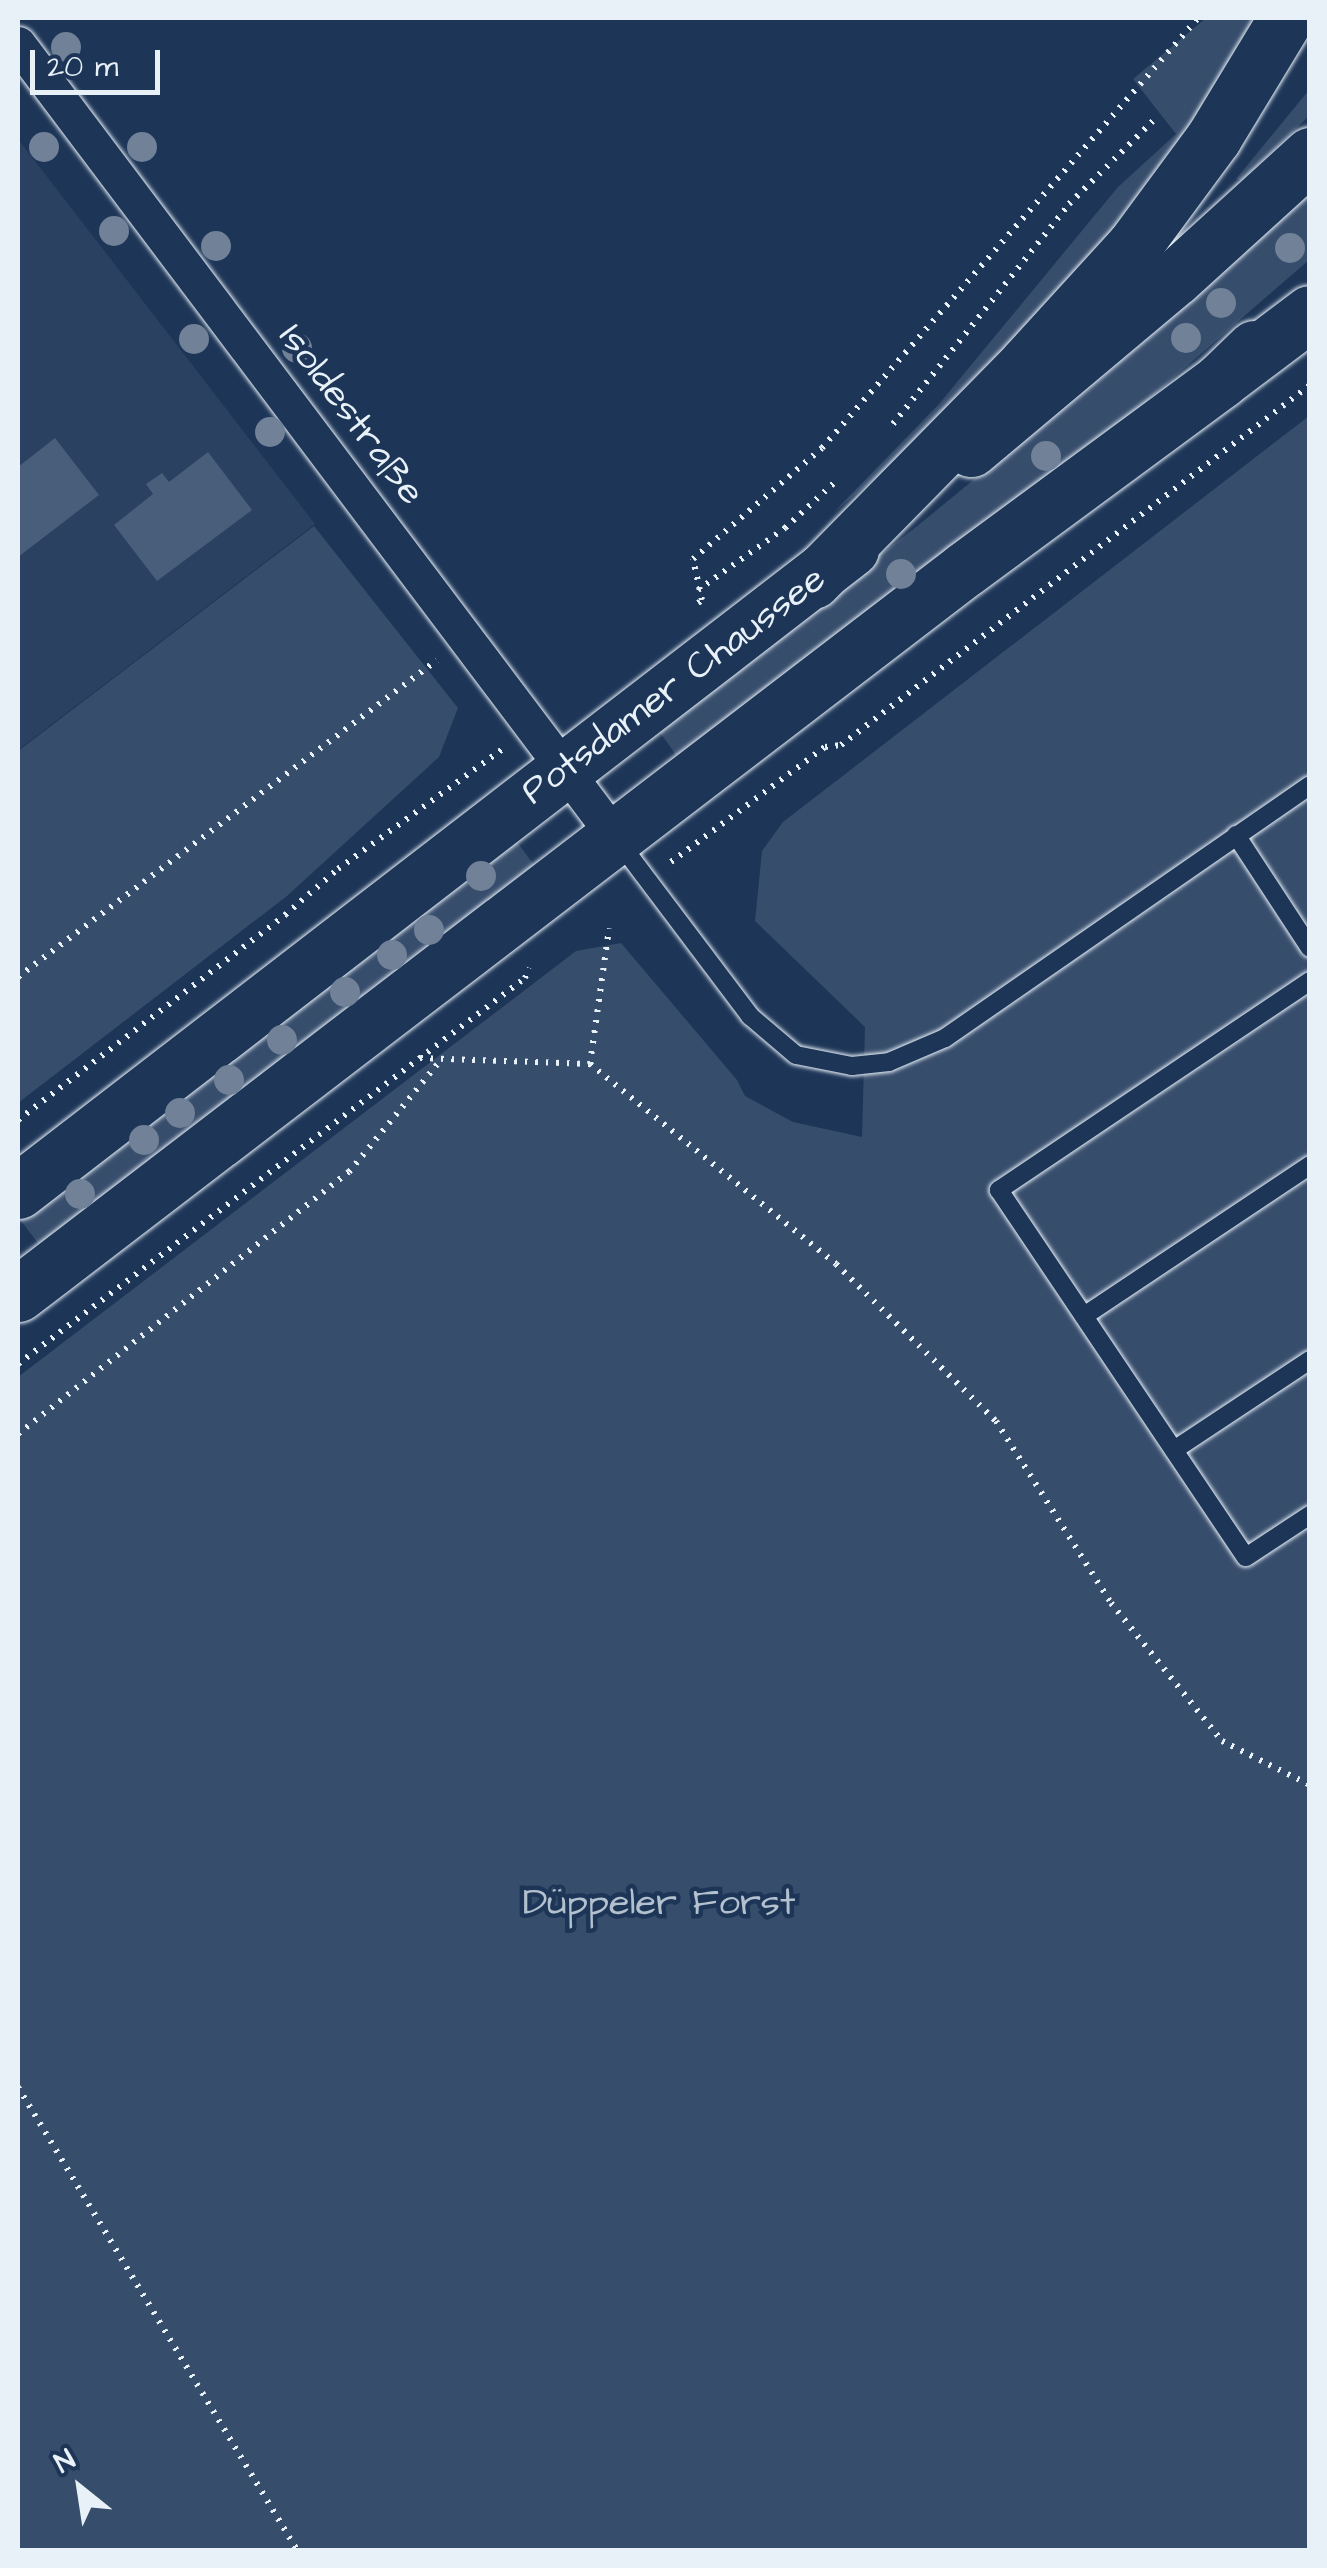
<!DOCTYPE html>
<meta charset="utf-8">
<style>
body{margin:0}
#map{position:relative;width:1327px;height:2568px;overflow:hidden;background:#1d3557;font-family:"Architects Daughter",sans-serif}
div>[style]{position:absolute}
.built>*{inset:0;background:#2a4162}
.green>*{inset:0;background:#374d6c;transform-origin:0 0}
.building>*{inset:0;background:#495e7a}
.path>*{height:6px;margin-top:-3px;transform-origin:0;background:repeating-linear-gradient(90deg,#e8f1f8 0 2.5px,transparent 0 10.5px)}
.roads{filter:drop-shadow(0 0 2px #e8f1f8) drop-shadow(0 0 2px #e8f1f8)}
.service>*{height:18px;margin:-9px;padding:0 9px;transform-origin:9px;border-radius:9px;background:#1d3557}
.minor>*{height:35px;margin:-17.5px;padding:0 17.5px;transform-origin:17.5px;border-radius:17.5px;background:#1d3557}
.primary>*{height:55px;margin:-27.5px;padding:0 27.5px;transform-origin:27.5px;border-radius:27.5px;background:#1d3557}
.motorway>*{height:55px;margin:-27.5px;padding:0 27.5px;transform-origin:27.5px;border-radius:27.5px;background:#1d3557}
.trees>*{width:30px;height:30px;margin:-15px;border-radius:50%;background:#708198}
span{translate:-50% -50%;white-space:nowrap;text-align:center;line-height:1.15;-webkit-text-stroke:9px #1d3557;paint-order:stroke}
.street-label{font-size:38px;color:#e8f1f8}
.park-label{font-size:38px;color:#b3c0ce}
.frame{position:absolute;inset:0;border:20px solid #e8f1f8;pointer-events:none}
.north{position:absolute;left:30px;top:2438px;width:100px;height:100px;-webkit-text-stroke:8px #1d3557;paint-order:stroke;rotate:330deg;font-size:28px;font-weight:700;line-height:40px;text-align:center;color:#e8f1f8}
.north::after{content:'';display:block;margin:auto;width:35px;height:45px;background:#e8f1f8;clip-path:polygon(50% 0,100% 100%,50% 72%,0 100%)}
.scale{position:absolute;left:30px;top:50px;width:130px;height:45px;box-sizing:border-box;border:5px solid #e8f1f8;border-top:0;padding-left:12px;font-size:30px;line-height:35px;white-space:nowrap;color:#e8f1f8;-webkit-text-stroke:8px #1d3557;paint-order:stroke}
</style>
<div id="map">
<div class="built">
<i style="clip-path:polygon(18px 139px,315px 524px,18px 750px)"></i>
</div>
<div class="green">
<i style="clip-path:polygon(1206px 18px,1260px 18px,1135px 211px,910px 449px,834px 512px,939px 404px,1118px 187px,1176px 134px,1133px 79px)"></i>
<i style="clip-path:polygon(1309px 90px,1309px 116px,1242px 180px,1236px 179px)"></i>
<i style="clip-path:polygon(1309px 192px,1309px 260px,1136px 410px,680px 761px,657px 728px,916px 527px,1071px 400px)"></i>
<i style="clip-path:polygon(1309px 416px,1309px 2550px,18px 2550px,18px 1377px,576px 951px,621px 943px,737px 1080px,745px 1096px,793px 1122px,862px 1137px,865px 1027px,755px 921px,762px 851px,783px 822px)"></i>
<i style="clip-path:polygon(314px 526px,458px 708px,439px 757px,287px 896px,18px 1103px,18px 751px)"></i>
<i style="left:514px;top:838px;width:39px;height:624px;rotate:53deg"></i>
</div>
<div class="building">
<i style="clip-path:polygon(55px 438px,99px 495px,18px 557px,18px 467px)"></i>
<i style="clip-path:polygon(208px 452px,252px 510px,157px 581px,114px 525px,153px 494px,146px 484px,162px 473px,169px 482px)"></i>
</div>
<div class="path">
<i style="left:893px;top:424px;width:282px;rotate:-51.3deg"></i>
<i style="left:1069px;top:204px;width:122px;rotate:-44.7deg"></i>
<i style="left:698px;top:590px;width:107px;rotate:-35.5deg"></i>
<i style="left:785px;top:528px;width:68px;rotate:-42.6deg"></i>
<i style="left:698px;top:603px;width:5px;rotate:-37deg"></i>
<i style="left:702px;top:600px;width:42px;rotate:-102.4deg"></i>
<i style="left:693px;top:559px;width:170px;rotate:-40.7deg"></i>
<i style="left:822px;top:448px;width:571px;rotate:-48.83deg"></i>
<i style="left:671px;top:862px;width:192px;rotate:-36.8deg"></i>
<i style="left:825px;top:747px;width:16px;rotate:-7deg"></i>
<i style="left:841px;top:745px;width:591px;rotate:-37.51deg"></i>
<i style="left:18px;top:977px;width:525px;rotate:-37.11deg"></i>
<i style="left:420px;top:1058px;width:170px;rotate:2deg"></i>
<i style="left:590px;top:1064px;width:317px;rotate:39.1deg"></i>
<i style="left:836px;top:1264px;width:224px;rotate:44.5deg"></i>
<i style="left:996px;top:1421px;width:215px;rotate:57.7deg"></i>
<i style="left:1111px;top:1603px;width:177px;rotate:51.2deg"></i>
<i style="left:1222px;top:1741px;width:98px;rotate:26.6deg"></i>
<i style="left:590px;top:1064px;width:137px;rotate:-82deg"></i>
<i style="left:18px;top:1120px;width:337px;rotate:-37.5deg"></i>
<i style="left:285px;top:915px;width:70px;rotate:-41deg"></i>
<i style="left:338px;top:869px;width:205px;rotate:-36.1deg"></i>
<i style="left:18px;top:1364px;width:637px;rotate:-37.28deg"></i>
<i style="left:525px;top:978px;width:11px;rotate:-68deg"></i>
<i style="left:18px;top:1434px;width:422px;rotate:-38.4deg"></i>
<i style="left:349px;top:1172px;width:144px;rotate:-50.7deg"></i>
<i style="left:18px;top:2087px;width:541px;rotate:58.93deg"></i>
</div>
<div class="roads">
<div class="service">
<i style="left:1236px;top:835px;width:135px;rotate:56.8deg"></i>
<i style="left:619px;top:842px;width:218px;rotate:53deg"></i>
<i style="left:750px;top:1016px;width:60px;rotate:40.3deg"></i>
<i style="left:796px;top:1055px;width:57px;rotate:11.1deg"></i>
<i style="left:852px;top:1066px;width:37px;rotate:-6deg"></i>
<i style="left:889px;top:1062px;width:61px;rotate:-23.2deg"></i>
<i style="left:945px;top:1038px;width:444px;rotate:-34.7deg"></i>
<i style="left:1310px;top:981px;width:375px;rotate:146.1deg"></i>
<i style="left:999px;top:1190px;width:442px;rotate:56.1deg"></i>
<i style="left:1246px;top:1557px;width:77px;rotate:-33.3deg"></i>
<i style="left:1084px;top:1316px;width:272px;rotate:-33.7deg"></i>
<i style="left:1174px;top:1450px;width:163px;rotate:-33.5deg"></i>
</div>
<div class="minor">
<i style="left:18px;top:44px;width:994px;rotate:53.01deg"></i>
</div>
<div class="primary">
<i style="left:971px;top:449px;width:266px;rotate:-40deg"></i>
<i style="left:1175px;top:278px;width:183px;rotate:-42.3deg"></i>
<i style="left:18px;top:1191px;width:1052px;rotate:-37.62deg"></i>
<i style="left:18px;top:1294px;width:1193px;rotate:-37.44deg"></i>
<i style="left:965px;top:569px;width:318px;rotate:-36.4deg"></i>
<i style="left:1221px;top:380px;width:46px;rotate:-44.1deg"></i>
</div>
<div class="motorway">
<i style="left:1221px;top:380px;width:111px;rotate:-37deg"></i>
<i style="left:813px;top:581px;width:304px;rotate:-45.5deg"></i>
<i style="left:1026px;top:364px;width:159px;rotate:-47.6deg"></i>
<i style="left:1133px;top:247px;width:137px;rotate:-53.6deg"></i>
<i style="left:1214px;top:137px;width:139px;rotate:-58.8deg"></i>
</div>
</div>
<div class="trees">
<i style="left:66px;top:47px"></i>
<i style="left:44px;top:147px"></i>
<i style="left:142px;top:147px"></i>
<i style="left:114px;top:231px"></i>
<i style="left:216px;top:246px"></i>
<i style="left:1290px;top:248px"></i>
<i style="left:1221px;top:303px"></i>
<i style="left:1186px;top:338px"></i>
<i style="left:194px;top:339px"></i>
<i style="left:297px;top:348px"></i>
<i style="left:270px;top:432px"></i>
<i style="left:1046px;top:456px"></i>
<i style="left:901px;top:574px"></i>
<i style="left:481px;top:876px"></i>
<i style="left:429px;top:930px"></i>
<i style="left:392px;top:955px"></i>
<i style="left:345px;top:992px"></i>
<i style="left:282px;top:1040px"></i>
<i style="left:229px;top:1080px"></i>
<i style="left:180px;top:1113px"></i>
<i style="left:144px;top:1140px"></i>
<i style="left:80px;top:1194px"></i>
</div>
<div class="street-label">
<span style="left:351px;top:415px;rotate:53deg">Isoldestraße</span>
<span style="left:674px;top:686px;rotate:-37deg">Potsdamer Chaussee</span>
</div>
<div class="park-label">
<span style="left:659px;top:1904px">Düppeler Forst</span>
</div>
<div class="frame"></div>
<div class="north">N</div>
<div class="scale">20 m</div>
</div>
